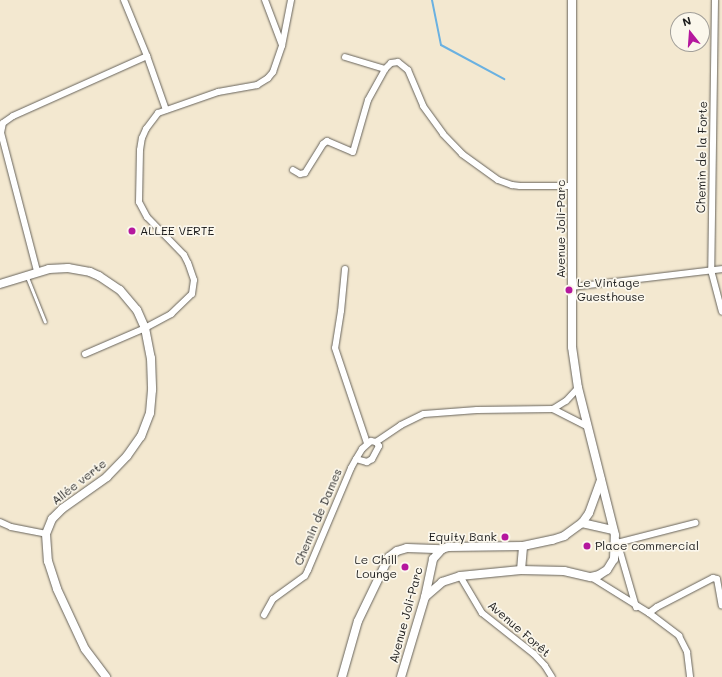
<!DOCTYPE html>
<meta charset="utf-8">
<style>
body{margin:0}
#map{position:relative;width:722px;height:677px;overflow:hidden;background:#f3e8d0;font-family:Mali,sans-serif}
div>[style]{position:absolute}
.stream>*{height:2px;margin:-1px;padding:0 1px;transform-origin:1px;border-radius:1px;background:#6ab1e1}
.roads{filter:drop-shadow(0 0 1px #67635b) drop-shadow(0 0 1px #67635b)}
.lane>*{height:3px;margin:-1.5px;padding:0 1.5px;transform-origin:1.5px;border-radius:1.5px;background:#fff}
.street>*{height:6px;margin:-3px;padding:0 3px;transform-origin:3px;border-radius:3px;background:#fff}
.secondary>*{height:8px;margin:-4px;padding:0 4px;transform-origin:4px;border-radius:4px;background:#fff}
.dots>*{width:11px;height:11px;translate:-50% -50%;box-sizing:border-box;border:2px solid #fbf7ec;border-radius:50%}
span{translate:-50% -50%;white-space:nowrap;text-align:center;line-height:1.15;-webkit-text-stroke:3.5px #fbf7ec;paint-order:stroke}
.street-label{font-size:12px;color:#1c1c1c}
.poi-label{font-size:12px;color:#1c1c1c}
.left{translate:0 -50%;text-align:left}
.right{translate:-100% -50%;text-align:right}
.north{position:absolute;left:670px;top:12px;width:40px;height:40px;box-sizing:border-box;background:#fbf7ec;border:1px solid #a29f99;border-radius:50%;rotate:343deg;font-size:11px;font-weight:700;line-height:16px;text-align:center;color:#1c1c1c}
.north::after{content:'';display:block;margin:auto;width:14px;height:18px;background:#b5179e;clip-path:polygon(50% 0,100% 100%,50% 72%,0 100%)}
</style>
<div id="map">
<div class="stream">
<i style="left:432px;top:0;width:46px;rotate:78.7deg"></i>
<i style="left:441px;top:45px;width:72px;rotate:28.4deg"></i>
</div>
<div class="roads">
<div class="lane">
<i style="left:27px;top:277px;width:48px;rotate:68.2deg"></i>
</div>
<div class="street">
<i style="left:124px;top:0;width:61px;rotate:67.7deg"></i>
<i style="left:147px;top:56px;width:57px;rotate:70.6deg"></i>
<i style="left:265px;top:0;width:48px;rotate:69.3deg"></i>
<i style="left:715px;top:0;width:270px;rotate:90.8deg"></i>
<i style="left:711px;top:270px;width:43px;rotate:75.3deg"></i>
<i style="left:345px;top:57px;width:42px;rotate:16.7deg"></i>
<i style="left:293px;top:170px;width:8px;rotate:30deg"></i>
<i style="left:300px;top:174px;width:5px;rotate:-11deg"></i>
<i style="left:305px;top:173px;width:34px;rotate:-58deg"></i>
<i style="left:323px;top:144px;width:5px;rotate:-37deg"></i>
<i style="left:327px;top:141px;width:28px;rotate:23deg"></i>
<i style="left:353px;top:152px;width:54px;rotate:-73.9deg"></i>
<i style="left:368px;top:100px;width:35px;rotate:-61deg"></i>
<i style="left:385px;top:69px;width:8px;rotate:-45deg"></i>
<i style="left:391px;top:63px;width:7px;rotate:-8deg"></i>
<i style="left:398px;top:62px;width:13px;rotate:39deg"></i>
<i style="left:408px;top:70px;width:39px;rotate:67deg"></i>
<i style="left:423px;top:106px;width:34px;rotate:54deg"></i>
<i style="left:443px;top:134px;width:28px;rotate:46deg"></i>
<i style="left:462px;top:154px;width:44px;rotate:35.8deg"></i>
<i style="left:498px;top:180px;width:15px;rotate:20deg"></i>
<i style="left:512px;top:185px;width:8px;rotate:7deg"></i>
<i style="left:520px;top:186px;width:53px"></i>
<i style="left:345px;top:269px;width:42px;rotate:95.4deg"></i>
<i style="left:341px;top:311px;width:37px;rotate:99deg"></i>
<i style="left:335px;top:348px;width:100px;rotate:71.4deg"></i>
<i style="left:37px;top:271px;width:143px;rotate:-104.6deg"></i>
<i style="left:1px;top:133px;width:10px;rotate:-79deg"></i>
<i style="left:3px;top:123px;width:12px;rotate:-35deg"></i>
<i style="left:13px;top:116px;width:147px;rotate:-24.1deg"></i>
<i style="left:572px;top:287px;width:151px;rotate:-6.8deg"></i>
<i style="left:85px;top:354px;width:65px;rotate:-23.4deg"></i>
<i style="left:145px;top:328px;width:30px;rotate:-28deg"></i>
<i style="left:171px;top:314px;width:29px;rotate:-44deg"></i>
<i style="left:192px;top:294px;width:14px;rotate:-82deg"></i>
<i style="left:194px;top:280px;width:18px;rotate:-109deg"></i>
<i style="left:188px;top:263px;width:9px;rotate:-117deg"></i>
<i style="left:184px;top:255px;width:53px;rotate:-134.2deg"></i>
<i style="left:147px;top:217px;width:17px;rotate:-118deg"></i>
<i style="left:139px;top:202px;width:52px;rotate:-88.9deg"></i>
<i style="left:140px;top:150px;width:12px;rotate:-81deg"></i>
<i style="left:142px;top:138px;width:10px;rotate:-66deg"></i>
<i style="left:146px;top:129px;width:20px;rotate:-53deg"></i>
<i style="left:158px;top:113px;width:64px;rotate:-19.3deg"></i>
<i style="left:218px;top:92px;width:40px;rotate:-10deg"></i>
<i style="left:257px;top:85px;width:13px;rotate:-32deg"></i>
<i style="left:268px;top:78px;width:8px;rotate:-50deg"></i>
<i style="left:273px;top:72px;width:28px;rotate:-71deg"></i>
<i style="left:282px;top:46px;width:47px;rotate:-78.9deg"></i>
<i style="left:553px;top:409px;width:15px;rotate:-32deg"></i>
<i style="left:566px;top:401px;width:18px;rotate:-47deg"></i>
<i style="left:371px;top:441px;width:5px;rotate:11deg"></i>
<i style="left:376px;top:442px;width:5px;rotate:53deg"></i>
<i style="left:379px;top:446px;width:15px;rotate:118deg"></i>
<i style="left:372px;top:459px;width:6px;rotate:149deg"></i>
<i style="left:367px;top:462px;width:11px;rotate:-165deg"></i>
<i style="left:356px;top:459px;width:12px;rotate:-59deg"></i>
<i style="left:362px;top:449px;width:12px;rotate:-42deg"></i>
<i style="left:376px;top:442px;width:30px;rotate:-34deg"></i>
<i style="left:401px;top:425px;width:25px;rotate:-26deg"></i>
<i style="left:424px;top:414px;width:53px;rotate:-4.3deg"></i>
<i style="left:477px;top:410px;width:76px;rotate:-0.8deg"></i>
<i style="left:553px;top:409px;width:38px;rotate:27deg"></i>
<i style="left:0;top:522px;width:12px;rotate:24deg"></i>
<i style="left:11px;top:527px;width:36px;rotate:11deg"></i>
<i style="left:617px;top:541px;width:69px;rotate:73.9deg"></i>
<i style="left:617px;top:543px;width:81px;rotate:-14.4deg"></i>
<i style="left:460px;top:576px;width:43px;rotate:59.3deg"></i>
<i style="left:482px;top:613px;width:66px;rotate:38.3deg"></i>
<i style="left:534px;top:654px;width:16px;rotate:47deg"></i>
<i style="left:545px;top:666px;width:13px;rotate:58deg"></i>
<i style="left:591px;top:577px;width:68px;rotate:31.8deg"></i>
<i style="left:649px;top:613px;width:38px;rotate:37deg"></i>
<i style="left:679px;top:636px;width:18px;rotate:63deg"></i>
<i style="left:687px;top:652px;width:25px;rotate:83deg"></i>
<i style="left:649px;top:613px;width:10px;rotate:-37deg"></i>
<i style="left:657px;top:607px;width:63px;rotate:-27.4deg"></i>
<i style="left:713px;top:578px;width:4px;rotate:14deg"></i>
<i style="left:717px;top:579px;width:27px;rotate:80deg"></i>
<i style="left:264px;top:615px;width:18px;rotate:-61deg"></i>
<i style="left:273px;top:599px;width:39px;rotate:-36deg"></i>
<i style="left:305px;top:576px;width:7px;rotate:-63deg"></i>
<i style="left:308px;top:570px;width:111px;rotate:-67.1deg"></i>
<i style="left:351px;top:468px;width:10px;rotate:-61deg"></i>
</div>
<div class="secondary">
<i style="left:0;top:284px;width:51px;rotate:-17deg"></i>
<i style="left:49px;top:269px;width:19px;rotate:-3deg"></i>
<i style="left:68px;top:268px;width:22px;rotate:10deg"></i>
<i style="left:90px;top:272px;width:10px;rotate:24deg"></i>
<i style="left:99px;top:276px;width:25px;rotate:34deg"></i>
<i style="left:120px;top:290px;width:26px;rotate:50deg"></i>
<i style="left:137px;top:310px;width:20px;rotate:66deg"></i>
<i style="left:145px;top:328px;width:31px;rotate:79deg"></i>
<i style="left:151px;top:358px;width:32px;rotate:88deg"></i>
<i style="left:152px;top:390px;width:23px;rotate:95deg"></i>
<i style="left:150px;top:413px;width:25px;rotate:111deg"></i>
<i style="left:141px;top:436px;width:24px;rotate:125deg"></i>
<i style="left:127px;top:456px;width:29px;rotate:134deg"></i>
<i style="left:107px;top:477px;width:55px;rotate:144.6deg"></i>
<i style="left:62px;top:509px;width:14px;rotate:135deg"></i>
<i style="left:52px;top:519px;width:16px;rotate:112deg"></i>
<i style="left:46px;top:534px;width:27px;rotate:86deg"></i>
<i style="left:48px;top:561px;width:29px;rotate:72deg"></i>
<i style="left:57px;top:589px;width:66px;rotate:65deg"></i>
<i style="left:85px;top:649px;width:35px;rotate:53deg"></i>
<i style="left:582px;top:523px;width:32px;rotate:13deg"></i>
<i style="left:521px;top:570px;width:24px;rotate:-85deg"></i>
<i style="left:425px;top:597px;width:23px;rotate:-41deg"></i>
<i style="left:442px;top:582px;width:19px;rotate:-18deg"></i>
<i style="left:460px;top:576px;width:61px;rotate:-5.6deg"></i>
<i style="left:521px;top:570px;width:43px;rotate:1.3deg"></i>
<i style="left:564px;top:571px;width:28px;rotate:13deg"></i>
<i style="left:591px;top:577px;width:8px;rotate:-14deg"></i>
<i style="left:599px;top:575px;width:9px;rotate:-32deg"></i>
<i style="left:607px;top:570px;width:13px;rotate:-58deg"></i>
<i style="left:614px;top:559px;width:24px;rotate:-88deg"></i>
<i style="left:615px;top:535px;width:152px;rotate:-104.1deg"></i>
<i style="left:578px;top:388px;width:41px;rotate:-98.3deg"></i>
<i style="left:572px;top:347px;width:347px;rotate:-90deg"></i>
<i style="left:342px;top:677px;width:58px;rotate:-74.1deg"></i>
<i style="left:358px;top:621px;width:71px;rotate:-64.2deg"></i>
<i style="left:389px;top:557px;width:10px;rotate:-37deg"></i>
<i style="left:397px;top:551px;width:10px;rotate:-17deg"></i>
<i style="left:407px;top:548px;width:35px;rotate:2deg"></i>
<i style="left:401px;top:677px;width:84px;rotate:-73.3deg"></i>
<i style="left:425px;top:597px;width:39px;rotate:-78deg"></i>
<i style="left:433px;top:559px;width:13px;rotate:-48deg"></i>
<i style="left:442px;top:549px;width:6px;rotate:-18deg"></i>
<i style="left:448px;top:547px;width:75px;rotate:-0.8deg"></i>
<i style="left:523px;top:546px;width:30px;rotate:-12deg"></i>
<i style="left:552px;top:540px;width:13px;rotate:-18deg"></i>
<i style="left:564px;top:536px;width:22px;rotate:-36deg"></i>
<i style="left:582px;top:523px;width:12px;rotate:-55deg"></i>
<i style="left:589px;top:513px;width:35px;rotate:-70deg"></i>
</div>
</div>
<div class="dots">
<i style="left:132px;top:231px;background:#b5179e"></i>
<i style="left:569px;top:290px;background:#b5179e"></i>
<i style="left:505px;top:537px;background:#b5179e"></i>
<i style="left:587px;top:546px;background:#b5179e"></i>
<i style="left:405px;top:567px;background:#b5179e"></i>
</div>
<div class="street-label">
<span style="left:702px;top:157px;rotate:-89deg">Chemin de la Forte</span>
<span style="left:561px;top:229px;rotate:-90deg">Avenue Joli-Parc</span>
<span style="left:79px;top:482px;rotate:-38deg">Allée verte</span>
<span style="left:318px;top:517px;rotate:-67deg">Chemin de Dames</span>
<span style="left:406px;top:615px;rotate:-75deg">Avenue Joli-Parc</span>
<span style="left:519px;top:629px;rotate:41deg">Avenue Forêt</span>
</div>
<div class="poi-label">
<span class="left" style="left:140px;top:231px">ALLEE VERTE</span>
<span class="left" style="left:577px;top:290px">Le Vintage<br>Guesthouse</span>
<span class="right" style="left:497px;top:537px">Equity Bank</span>
<span class="left" style="left:595px;top:546px">Place commercial</span>
<span class="right" style="left:397px;top:567px">Le Chill<br>Lounge</span>
</div>
<div class="north">N</div>
</div>
